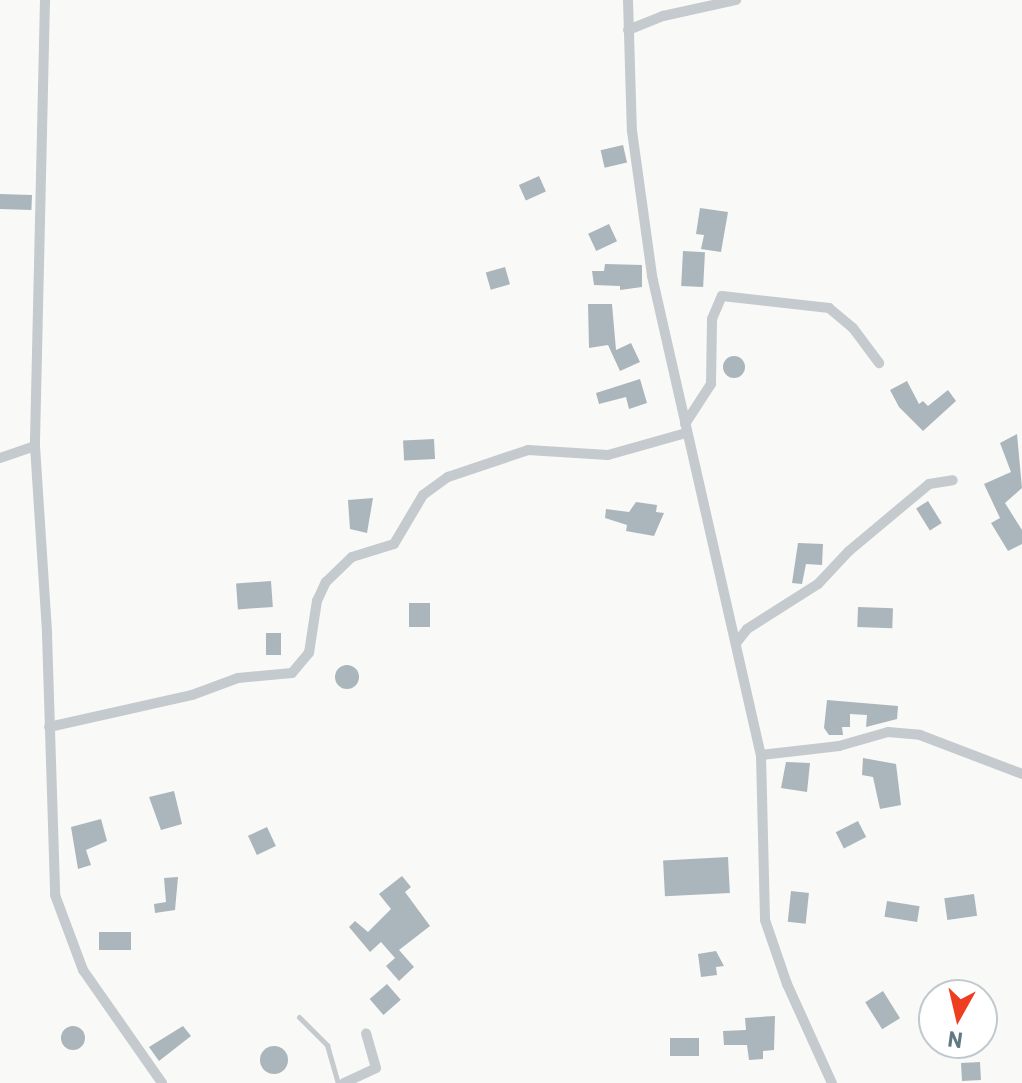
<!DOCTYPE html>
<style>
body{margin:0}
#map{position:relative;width:1022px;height:1083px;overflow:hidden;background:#f9f9f7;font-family:Barlow,sans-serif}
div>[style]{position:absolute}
.building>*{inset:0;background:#aab6bb;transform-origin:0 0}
.round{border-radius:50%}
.lane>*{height:5px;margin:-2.5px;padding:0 2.5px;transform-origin:2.5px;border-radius:2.5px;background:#c4cacd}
.street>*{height:10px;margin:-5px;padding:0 5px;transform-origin:5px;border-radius:5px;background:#c4cacd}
span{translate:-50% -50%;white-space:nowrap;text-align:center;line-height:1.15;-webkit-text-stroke:8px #fff;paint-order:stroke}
.north{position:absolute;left:918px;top:979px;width:80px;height:80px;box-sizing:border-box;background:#fff;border:2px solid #c0c9ce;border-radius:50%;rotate:188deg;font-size:22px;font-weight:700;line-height:32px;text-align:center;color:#627884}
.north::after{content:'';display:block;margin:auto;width:28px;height:36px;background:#ef3d21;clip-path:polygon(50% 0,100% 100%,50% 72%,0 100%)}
</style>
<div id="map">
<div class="building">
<i style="left:623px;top:145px;width:18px;height:23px;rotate:77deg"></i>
<i style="left:539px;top:176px;width:17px;height:22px;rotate:66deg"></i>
<i style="left:0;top:194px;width:32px;height:15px;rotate:2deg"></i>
<i style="clip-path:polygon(700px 208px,728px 212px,721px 252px,701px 249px,704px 235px,696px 234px)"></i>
<i style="left:609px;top:224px;width:19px;height:23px;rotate:65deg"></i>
<i style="left:683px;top:251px;width:22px;height:35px;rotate:3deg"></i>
<i style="clip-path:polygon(605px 264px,642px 265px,642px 287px,620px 290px,620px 286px,594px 285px,592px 271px,604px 271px)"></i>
<i style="left:505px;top:267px;width:18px;height:20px;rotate:74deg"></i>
<i style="clip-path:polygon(588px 304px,612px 304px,616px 350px,631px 343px,640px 362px,620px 371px,608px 345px,589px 348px)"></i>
<i class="round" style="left:723px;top:356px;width:22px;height:22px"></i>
<i style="clip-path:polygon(640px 379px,647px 403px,629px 409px,626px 397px,599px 404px,596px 393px)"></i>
<i style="clip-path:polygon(907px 381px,919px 404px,923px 401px,928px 406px,948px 390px,956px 401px,923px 431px,899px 407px,890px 390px)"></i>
<i style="clip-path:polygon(1017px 434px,1022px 488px,1005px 503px,1022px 530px,1022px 544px,1008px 551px,991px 523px,1000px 518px,984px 484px,1011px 472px,1000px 443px)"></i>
<i style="left:434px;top:439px;width:20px;height:31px;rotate:87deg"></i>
<i style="clip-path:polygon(373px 498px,367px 533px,350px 529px,348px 500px)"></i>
<i style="left:928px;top:501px;width:26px;height:14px;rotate:58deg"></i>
<i style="clip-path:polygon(636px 502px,657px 505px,656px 512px,664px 513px,654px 536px,626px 531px,627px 525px,605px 518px,606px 509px,629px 512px)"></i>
<i style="clip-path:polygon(798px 543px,823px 544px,822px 565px,806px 564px,802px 584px,792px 583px)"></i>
<i style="left:271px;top:581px;width:26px;height:35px;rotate:86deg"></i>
<i style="left:409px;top:603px;width:21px;height:24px"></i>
<i style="left:858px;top:607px;width:35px;height:20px;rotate:2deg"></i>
<i style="left:266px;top:633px;width:15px;height:22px"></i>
<i class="round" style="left:335px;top:665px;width:24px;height:24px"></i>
<i style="clip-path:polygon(827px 700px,898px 706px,897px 719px,866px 727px,867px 715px,850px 714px,850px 727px,842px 727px,843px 735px,829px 735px,824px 728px)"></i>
<i style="clip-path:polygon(863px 758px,896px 764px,901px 805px,880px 809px,873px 777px,862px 775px)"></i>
<i style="clip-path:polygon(786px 762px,810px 763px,807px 792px,781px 788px)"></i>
<i style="clip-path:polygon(174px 791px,182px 824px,161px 830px,149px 797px)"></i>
<i style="clip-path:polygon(101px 819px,107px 841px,86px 850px,91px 865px,78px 869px,71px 827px)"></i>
<i style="left:858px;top:821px;width:18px;height:25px;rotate:63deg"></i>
<i style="left:267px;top:827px;width:21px;height:21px;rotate:65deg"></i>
<i style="left:728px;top:857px;width:36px;height:65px;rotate:87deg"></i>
<i style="clip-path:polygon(402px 876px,411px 887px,405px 892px,430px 926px,399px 950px,414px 967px,399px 981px,386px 966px,395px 958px,381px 942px,370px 952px,349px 927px,355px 921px,368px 932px,391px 909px,379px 894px)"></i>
<i style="clip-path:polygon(178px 877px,175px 910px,155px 913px,154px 904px,166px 902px,164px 878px)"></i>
<i style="left:791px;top:891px;width:18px;height:31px;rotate:6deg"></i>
<i style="left:974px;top:894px;width:22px;height:30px;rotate:82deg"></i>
<i style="left:887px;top:901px;width:33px;height:16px;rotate:9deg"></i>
<i style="left:99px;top:932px;width:32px;height:18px"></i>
<i style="clip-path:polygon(716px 951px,724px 966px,716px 967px,717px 975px,701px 977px,698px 954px)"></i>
<i style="left:387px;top:984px;width:21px;height:23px;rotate:49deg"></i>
<i style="left:883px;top:991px;width:32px;height:21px;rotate:58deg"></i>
<i style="clip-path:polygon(775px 1016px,774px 1050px,763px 1051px,763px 1059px,749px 1060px,747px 1045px,724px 1045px,723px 1031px,746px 1030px,745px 1018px)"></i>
<i class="round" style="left:61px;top:1026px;width:24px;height:24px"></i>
<i style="clip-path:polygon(183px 1026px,191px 1036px,159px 1061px,149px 1047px)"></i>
<i style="left:670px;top:1038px;width:29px;height:18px"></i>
<i class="round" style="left:260px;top:1046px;width:28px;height:28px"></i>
<i style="left:980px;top:1062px;width:18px;height:19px;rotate:87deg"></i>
</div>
<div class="lane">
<i style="left:299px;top:1017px;width:40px;rotate:45deg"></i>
<i style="left:327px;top:1045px;width:40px;rotate:74deg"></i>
</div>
<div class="street">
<i style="left:45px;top:0;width:446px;rotate:91.3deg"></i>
<i style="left:35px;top:446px;width:188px;rotate:86.3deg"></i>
<i style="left:47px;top:634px;width:261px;rotate:88.2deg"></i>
<i style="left:55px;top:895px;width:80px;rotate:69.5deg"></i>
<i style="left:83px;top:970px;width:138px;rotate:55deg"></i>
<i style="left:628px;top:0;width:131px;rotate:88.3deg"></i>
<i style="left:632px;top:131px;width:146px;rotate:82.1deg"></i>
<i style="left:652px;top:276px;width:491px;rotate:77.2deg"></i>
<i style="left:761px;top:755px;width:165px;rotate:88.6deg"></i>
<i style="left:765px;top:920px;width:68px;rotate:71deg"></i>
<i style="left:787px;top:984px;width:109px;rotate:65.6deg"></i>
<i style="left:628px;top:30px;width:38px;rotate:-22deg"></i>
<i style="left:663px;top:16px;width:75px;rotate:-12.4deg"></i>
<i style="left:685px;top:424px;width:48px;rotate:-57deg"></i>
<i style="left:711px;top:384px;width:65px;rotate:-89.1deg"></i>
<i style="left:712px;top:319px;width:25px;rotate:-67deg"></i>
<i style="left:722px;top:296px;width:108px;rotate:6.4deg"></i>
<i style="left:829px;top:308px;width:31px;rotate:40deg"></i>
<i style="left:853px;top:328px;width:44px;rotate:53.4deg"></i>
<i style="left:0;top:458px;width:37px;rotate:-19deg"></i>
<i style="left:737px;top:642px;width:16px;rotate:-52deg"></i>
<i style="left:747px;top:629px;width:84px;rotate:-32.4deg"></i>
<i style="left:818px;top:584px;width:45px;rotate:-46.8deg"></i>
<i style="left:849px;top:551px;width:104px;rotate:-39.9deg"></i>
<i style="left:929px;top:484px;width:24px;rotate:-9deg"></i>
<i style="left:49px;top:727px;width:147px;rotate:-12.6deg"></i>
<i style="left:192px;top:695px;width:49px;rotate:-20.3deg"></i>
<i style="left:238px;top:678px;width:54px;rotate:-5.3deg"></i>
<i style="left:292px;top:673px;width:26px;rotate:-50deg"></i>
<i style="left:309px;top:653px;width:53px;rotate:-81.3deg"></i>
<i style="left:317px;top:601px;width:21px;rotate:-65deg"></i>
<i style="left:326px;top:582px;width:36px;rotate:-44deg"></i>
<i style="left:352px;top:557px;width:44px;rotate:-17.2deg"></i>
<i style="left:394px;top:544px;width:57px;rotate:-59.4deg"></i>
<i style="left:423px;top:495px;width:31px;rotate:-36deg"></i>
<i style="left:448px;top:477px;width:84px;rotate:-18.6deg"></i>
<i style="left:528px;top:450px;width:80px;rotate:3.6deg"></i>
<i style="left:608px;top:455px;width:81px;rotate:-15.8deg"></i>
<i style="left:761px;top:755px;width:79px;rotate:-6.6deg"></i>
<i style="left:839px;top:746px;width:51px;rotate:-15.9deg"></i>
<i style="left:888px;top:732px;width:32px;rotate:5deg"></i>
<i style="left:920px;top:735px;width:109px;rotate:20.9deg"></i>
<i style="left:344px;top:1083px;width:35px;rotate:-25deg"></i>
<i style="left:376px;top:1068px;width:36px;rotate:-106deg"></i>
</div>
<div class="north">N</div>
</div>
